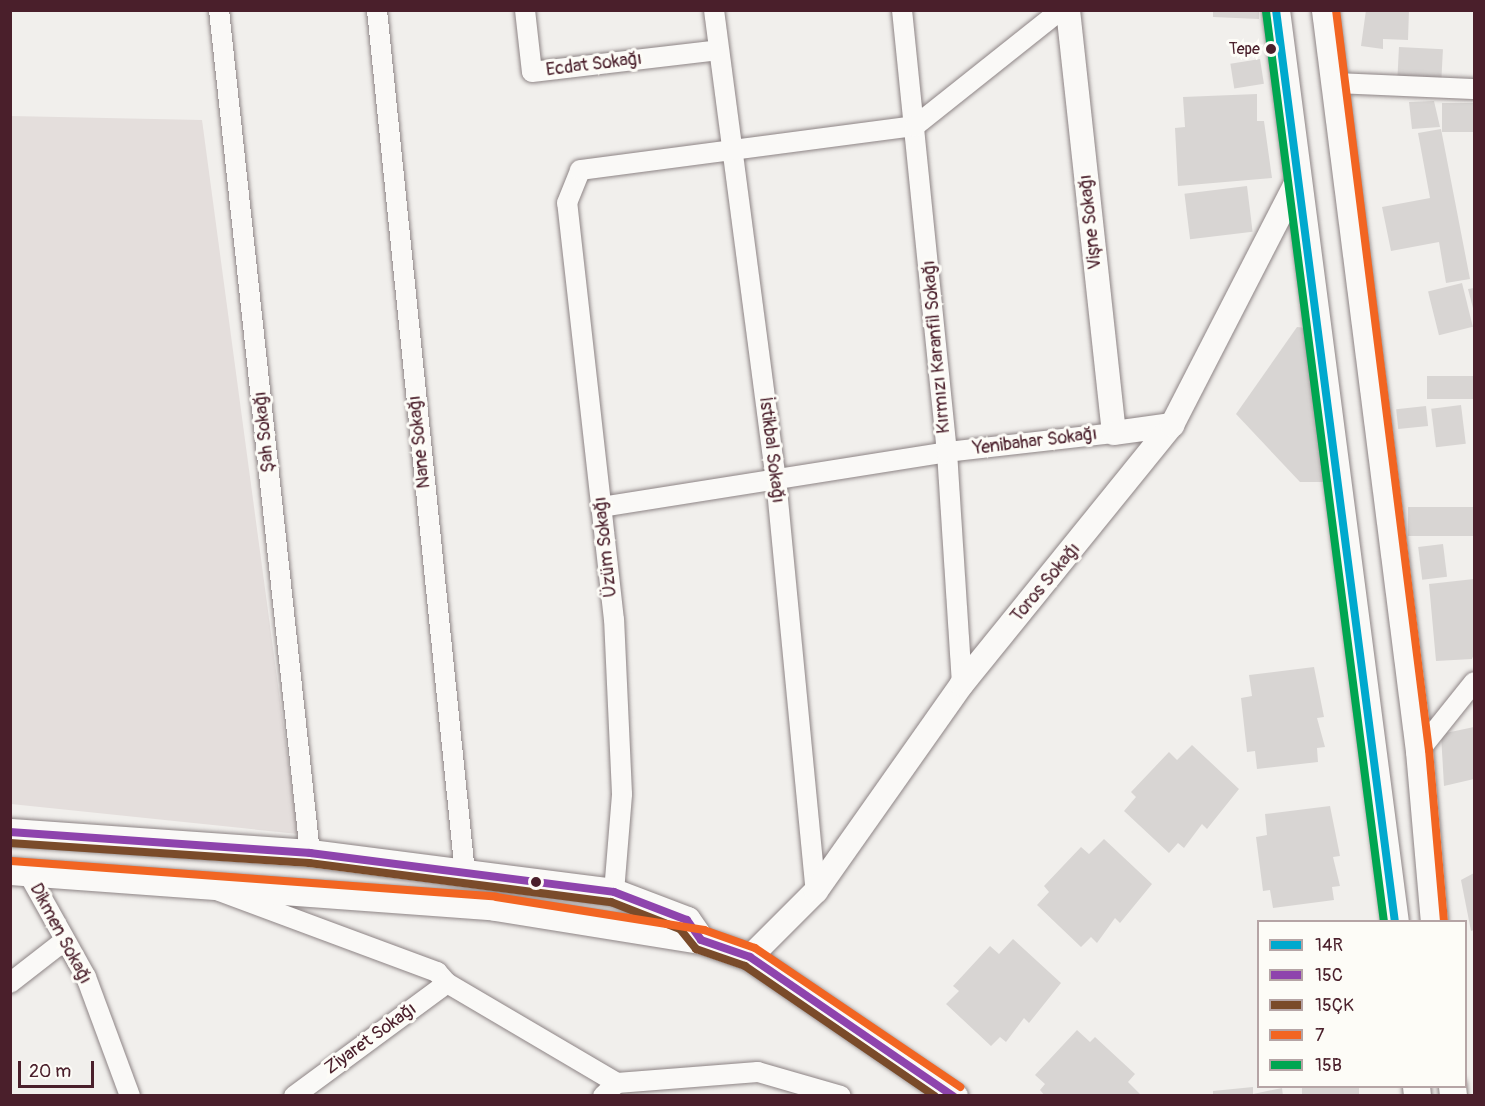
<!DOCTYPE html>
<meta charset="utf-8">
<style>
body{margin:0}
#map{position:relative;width:1485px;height:1106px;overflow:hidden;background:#f1efec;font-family:Pangolin,sans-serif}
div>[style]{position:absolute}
.green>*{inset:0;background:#e4dedc}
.building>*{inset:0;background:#d8d5d3;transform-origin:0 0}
.roads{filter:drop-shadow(0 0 2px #8d8485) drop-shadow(0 0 2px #8d8485)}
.minor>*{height:20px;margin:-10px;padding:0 10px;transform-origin:10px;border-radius:10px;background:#faf9f7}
.tertiary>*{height:24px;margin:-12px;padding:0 12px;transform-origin:12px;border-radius:12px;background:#faf9f7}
.secondary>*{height:27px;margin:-13.5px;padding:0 13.5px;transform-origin:13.5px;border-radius:13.5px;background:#faf9f7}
.bus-1>*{height:8px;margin:-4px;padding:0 4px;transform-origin:4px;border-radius:4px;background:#00a9ce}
.bus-2>*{height:8px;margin:-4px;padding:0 4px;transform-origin:4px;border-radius:4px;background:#8e44ad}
.bus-3>*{height:8px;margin:-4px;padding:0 4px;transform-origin:4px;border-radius:4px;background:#7a4b2a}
.bus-4>*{height:8px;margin:-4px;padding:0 4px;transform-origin:4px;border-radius:4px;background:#f26522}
.bus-5>*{height:8px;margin:-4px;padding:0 4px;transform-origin:4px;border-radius:4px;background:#00a651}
.dots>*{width:16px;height:16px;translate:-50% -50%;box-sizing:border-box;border:3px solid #fdfcf7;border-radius:50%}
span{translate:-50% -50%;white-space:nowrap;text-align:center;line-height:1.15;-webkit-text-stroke:6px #fdfcf7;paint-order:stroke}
.bus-label{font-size:16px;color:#4a1f2b}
.right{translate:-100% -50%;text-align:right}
.street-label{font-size:18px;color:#4a1f2b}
.frame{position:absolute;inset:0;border:12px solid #4a1f2b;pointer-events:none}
.legend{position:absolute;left:1257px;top:920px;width:210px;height:168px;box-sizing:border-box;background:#fdfcf7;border:2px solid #b5a4a5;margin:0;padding:8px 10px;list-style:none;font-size:18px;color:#4a1f2b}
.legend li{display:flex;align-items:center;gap:12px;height:30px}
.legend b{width:30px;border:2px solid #b5a4a5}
.scale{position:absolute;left:18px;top:1061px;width:76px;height:27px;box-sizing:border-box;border:3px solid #4a1f2b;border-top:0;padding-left:8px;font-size:18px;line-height:21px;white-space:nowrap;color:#4a1f2b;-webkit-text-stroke:4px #fdfcf7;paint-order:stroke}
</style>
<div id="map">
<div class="green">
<i style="clip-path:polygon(11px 116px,202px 120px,298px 834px,11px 804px)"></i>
</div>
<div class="building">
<i style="clip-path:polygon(1213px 10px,1259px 10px,1259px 19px,1213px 17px)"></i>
<i style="clip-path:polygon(1366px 10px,1409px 10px,1408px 40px,1383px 39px,1383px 49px,1361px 46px)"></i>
<i style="left:1399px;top:47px;width:44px;height:36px;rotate:3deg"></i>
<i style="left:1260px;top:59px;width:25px;height:30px;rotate:81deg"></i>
<i style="clip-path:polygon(1257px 94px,1257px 121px,1264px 121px,1272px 178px,1178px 186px,1175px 128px,1185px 127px,1183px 97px)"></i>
<i style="clip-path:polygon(1434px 101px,1440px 127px,1412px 129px,1409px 102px)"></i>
<i style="left:1474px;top:103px;width:29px;height:32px;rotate:90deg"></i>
<i style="clip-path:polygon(1441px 129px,1470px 279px,1446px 283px,1439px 242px,1391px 251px,1382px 207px,1430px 198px,1418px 133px)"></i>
<i style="left:1247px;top:186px;width:46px;height:63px;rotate:83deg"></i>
<i style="left:1462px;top:283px;width:45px;height:35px;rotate:76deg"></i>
<i style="clip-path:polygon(1474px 288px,1474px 312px,1468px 289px)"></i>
<i style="clip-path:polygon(1297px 327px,1308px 328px,1326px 482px,1300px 482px,1236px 414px)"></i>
<i style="left:1474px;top:376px;width:23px;height:47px;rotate:90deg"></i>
<i style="left:1461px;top:405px;width:39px;height:30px;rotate:83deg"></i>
<i style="left:1426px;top:406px;width:20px;height:30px;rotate:84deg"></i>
<i style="left:1474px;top:507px;width:29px;height:66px;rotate:90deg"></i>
<i style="left:1443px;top:544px;width:33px;height:25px;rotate:83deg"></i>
<i style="clip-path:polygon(1474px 579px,1474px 654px,1472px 659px,1436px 661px,1429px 584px)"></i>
<i style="clip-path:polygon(1314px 667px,1324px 717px,1317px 718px,1325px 747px,1317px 748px,1318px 762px,1257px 769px,1255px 751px,1247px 752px,1241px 698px,1252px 696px,1249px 675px)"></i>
<i style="clip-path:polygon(1474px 727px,1474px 779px,1444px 786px,1441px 734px)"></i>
<i style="clip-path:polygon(1192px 745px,1239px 789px,1207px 829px,1202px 824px,1184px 848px,1178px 843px,1169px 853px,1124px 811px,1136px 797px,1131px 792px,1169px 752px,1177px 760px)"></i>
<i style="clip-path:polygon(1330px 806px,1340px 856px,1333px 857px,1340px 886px,1332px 887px,1334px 900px,1273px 908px,1270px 890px,1263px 891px,1256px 837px,1267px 835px,1265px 814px)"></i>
<i style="clip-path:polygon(1104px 839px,1152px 884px,1120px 923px,1115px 918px,1097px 943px,1091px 937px,1081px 947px,1037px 905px,1049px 892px,1044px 886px,1081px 847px,1089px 854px)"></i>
<i style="clip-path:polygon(1474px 873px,1474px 930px,1471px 931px,1461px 880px)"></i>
<i style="clip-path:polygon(1013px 939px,1061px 983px,1029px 1023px,1024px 1018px,1006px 1042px,1000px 1037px,991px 1046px,946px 1004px,959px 991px,953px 986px,990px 946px,999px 954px)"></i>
<i style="clip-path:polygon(1077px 1030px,1090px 1042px,1095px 1037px,1135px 1074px,1128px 1082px,1142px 1096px,1045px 1096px,1040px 1090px,1045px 1084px,1035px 1075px)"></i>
<i style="left:1302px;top:1086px;width:57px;height:10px"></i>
<i style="clip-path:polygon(1253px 1087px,1253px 1094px,1282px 1088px,1283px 1096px,1213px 1096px,1213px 1091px)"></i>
</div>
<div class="roads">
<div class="minor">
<i style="left:219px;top:10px;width:848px;rotate:83.84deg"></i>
<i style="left:377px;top:10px;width:867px;rotate:84.18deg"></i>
<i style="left:525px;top:10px;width:62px;rotate:83.6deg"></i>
<i style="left:532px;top:72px;width:188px;rotate:-6.7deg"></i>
<i style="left:714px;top:10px;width:473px;rotate:82.5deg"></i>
<i style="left:776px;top:479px;width:414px;rotate:84.5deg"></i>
<i style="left:902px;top:10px;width:444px;rotate:84.2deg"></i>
<i style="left:947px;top:452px;width:232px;rotate:86.3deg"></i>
<i style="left:1334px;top:83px;width:140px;rotate:2.5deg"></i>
<i style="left:601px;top:507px;width:350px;rotate:-9deg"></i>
<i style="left:947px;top:452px;width:168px;rotate:-6.5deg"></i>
<i style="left:1419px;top:751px;width:88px;rotate:-51.4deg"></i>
<i style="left:28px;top:873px;width:119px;rotate:60.9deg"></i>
<i style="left:86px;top:977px;width:127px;rotate:69.7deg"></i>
<i style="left:219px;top:891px;width:233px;rotate:20.4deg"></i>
<i style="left:437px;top:972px;width:15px;rotate:48deg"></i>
<i style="left:447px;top:983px;width:197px;rotate:30.5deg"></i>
<i style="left:614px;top:892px;width:98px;rotate:-85.3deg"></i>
<i style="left:622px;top:794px;width:174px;rotate:-92.6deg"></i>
<i style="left:614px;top:620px;width:420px;rotate:-96.4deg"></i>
<i style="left:567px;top:203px;width:35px;rotate:-68deg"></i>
<i style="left:580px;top:170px;width:338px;rotate:-7.5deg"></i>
<i style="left:915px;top:126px;width:186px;rotate:-38.5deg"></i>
<i style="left:10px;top:983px;width:68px;rotate:-37.9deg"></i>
<i style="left:294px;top:1096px;width:190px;rotate:-36.4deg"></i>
<i style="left:603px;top:1096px;width:19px;rotate:-43deg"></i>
<i style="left:617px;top:1083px;width:141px;rotate:-4.5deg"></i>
<i style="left:758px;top:1072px;width:86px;rotate:16.1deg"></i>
</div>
<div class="tertiary">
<i style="left:1068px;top:10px;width:425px;rotate:83.8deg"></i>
<i style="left:1114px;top:433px;width:59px;rotate:-7.9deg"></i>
<i style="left:750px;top:957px;width:93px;rotate:-45deg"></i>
<i style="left:816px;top:891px;width:253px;rotate:-54.8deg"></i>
<i style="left:962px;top:684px;width:333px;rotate:-51deg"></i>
<i style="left:1172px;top:425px;width:276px;rotate:-62.8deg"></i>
</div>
<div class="secondary">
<i style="left:1276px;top:10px;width:920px;rotate:82.57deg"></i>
<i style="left:1325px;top:10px;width:747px;rotate:82.77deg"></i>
<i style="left:1419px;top:751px;width:172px;rotate:85deg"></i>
<i style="left:10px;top:832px;width:301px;rotate:4deg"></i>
<i style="left:310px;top:853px;width:306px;rotate:7.3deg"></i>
<i style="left:614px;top:892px;width:78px;rotate:21deg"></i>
<i style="left:687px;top:920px;width:24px;rotate:55deg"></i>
<i style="left:10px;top:871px;width:486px;rotate:4.2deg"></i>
<i style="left:495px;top:907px;width:209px;rotate:9.1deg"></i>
<i style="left:701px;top:940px;width:52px;rotate:19.1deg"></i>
<i style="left:750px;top:957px;width:247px;rotate:34.3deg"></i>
<i style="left:1416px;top:1086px;width:10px;rotate:84deg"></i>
<i style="left:1452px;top:1086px;width:10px;rotate:84deg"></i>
</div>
</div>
<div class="bus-1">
<i style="left:1276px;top:10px;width:920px;rotate:82.57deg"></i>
</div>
<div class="bus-2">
<i style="left:10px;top:832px;width:301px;rotate:4deg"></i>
<i style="left:310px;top:853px;width:306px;rotate:7.3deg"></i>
<i style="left:614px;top:892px;width:78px;rotate:21deg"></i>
<i style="left:687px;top:920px;width:24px;rotate:55deg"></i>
<i style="left:701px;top:940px;width:52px;rotate:19.1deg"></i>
<i style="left:750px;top:957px;width:246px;rotate:34.4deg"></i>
</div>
<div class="bus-3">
<i style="left:10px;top:843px;width:300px;rotate:3.8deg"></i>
<i style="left:309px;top:863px;width:305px;rotate:7.4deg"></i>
<i style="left:611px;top:902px;width:74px;rotate:21.4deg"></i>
<i style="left:680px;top:929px;width:26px;rotate:51deg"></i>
<i style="left:696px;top:949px;width:52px;rotate:19.1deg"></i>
<i style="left:745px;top:966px;width:230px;rotate:34.4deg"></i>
</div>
<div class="bus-4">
<i style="left:1336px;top:10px;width:746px;rotate:82.84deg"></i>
<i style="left:1429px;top:750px;width:172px;rotate:85deg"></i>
<i style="left:11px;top:861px;width:486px;rotate:4.2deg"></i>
<i style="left:496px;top:897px;width:211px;rotate:9deg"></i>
<i style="left:704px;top:930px;width:54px;rotate:19.4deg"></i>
<i style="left:755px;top:948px;width:248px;rotate:34.1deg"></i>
</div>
<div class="bus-5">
<i style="left:1266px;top:11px;width:919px;rotate:82.62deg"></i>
</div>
<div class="dots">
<i style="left:1271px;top:49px;background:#4a1f2b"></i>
<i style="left:536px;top:882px;background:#4a1f2b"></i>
</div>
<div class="bus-label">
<span class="right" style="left:1260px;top:49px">Tepe</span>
</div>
<div class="street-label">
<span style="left:594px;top:65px;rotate:-7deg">Ecdat Sokağı</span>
<span style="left:1091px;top:222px;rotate:-96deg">Vişne Sokağı</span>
<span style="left:937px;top:347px;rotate:-95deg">Kırmızı Karanfil Sokağı</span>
<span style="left:265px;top:432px;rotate:-96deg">Şah Sokağı</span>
<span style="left:420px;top:442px;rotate:-96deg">Nane Sokağı</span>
<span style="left:1035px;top:442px;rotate:-7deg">Yenibahar Sokağı</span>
<span style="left:771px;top:450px;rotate:83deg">İstikbal Sokağı</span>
<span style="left:606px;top:547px;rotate:-96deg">Üzüm Sokağı</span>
<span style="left:1046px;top:583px;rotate:-50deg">Toros Sokağı</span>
<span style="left:60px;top:934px;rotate:62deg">Dikmen Sokağı</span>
<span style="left:371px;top:1039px;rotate:-36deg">Ziyaret Sokağı</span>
</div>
<div class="frame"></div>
<ul class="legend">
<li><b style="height:8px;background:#00a9ce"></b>14R</li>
<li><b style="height:8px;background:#8e44ad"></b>15C</li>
<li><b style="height:8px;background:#7a4b2a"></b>15ÇK</li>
<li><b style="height:8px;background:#f26522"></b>7</li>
<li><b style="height:8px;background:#00a651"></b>15B</li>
</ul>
<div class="scale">20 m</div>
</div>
